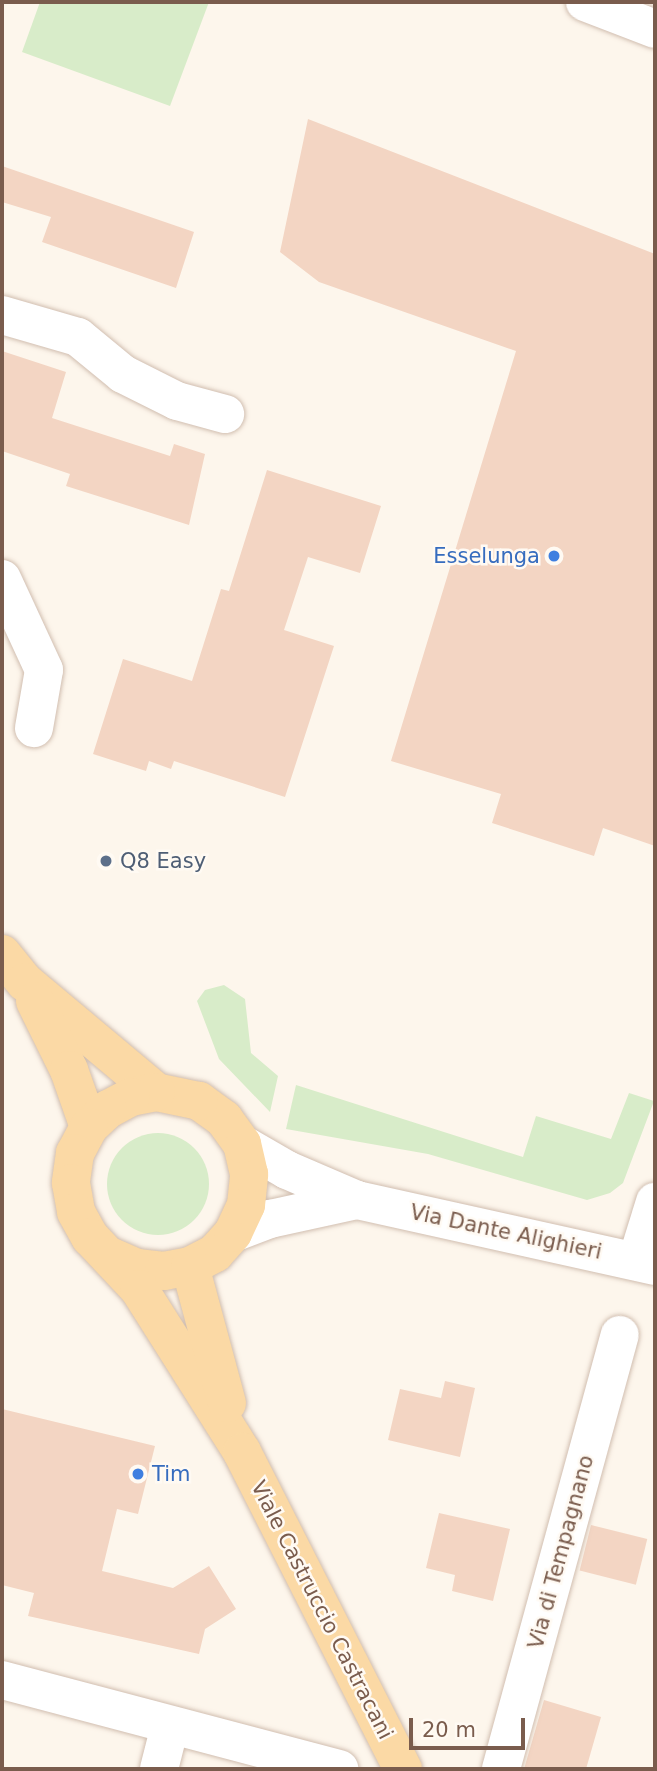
<!DOCTYPE html>
<style>
body{margin:0}
#map{position:relative;width:657px;height:1771px;overflow:hidden;background:#fdf6ec;font-family:"DejaVu Sans",sans-serif}
div>[style]{position:absolute}
.green>*{inset:0;background:#d8ecc9}
.round{border-radius:50%}
.building>*{inset:0;background:#f3d5c3;transform-origin:0 0}
.roads{filter:drop-shadow(0 0 2px #d1beb0) drop-shadow(0 0 2px #d1beb0)}
.street>*{height:38px;margin:-19px;padding:0 19px;transform-origin:19px;border-radius:19px;background:#fff}
.secondary>*{height:38px;margin:-19px;padding:0 19px;transform-origin:19px;border-radius:19px;background:#fff}
.primary>*{height:38px;margin:-19px;padding:0 19px;transform-origin:19px;border-radius:19px;background:#fbd9a5}
.dots>*{width:19px;height:19px;translate:-50% -50%;box-sizing:border-box;border:4px solid #fffaf3;border-radius:50%}
span{translate:-50% -50%;white-space:nowrap;text-align:center;line-height:1.15;-webkit-text-stroke:5px #fffaf3;paint-order:stroke}
.shop-label{font-size:21px;color:#366cbe}
.right{translate:-100% -50%;text-align:right}
.left{translate:0 -50%;text-align:left}
.service-label{font-size:21px;color:#4e5e75}
.street-label{font-size:21px;color:#7a5c4d}
.frame{position:absolute;inset:0;border:4px solid #7a5c4d;pointer-events:none}
.scale{position:absolute;left:409px;top:1718px;width:116px;height:32px;box-sizing:border-box;border:4px solid #7a5c4d;border-top:0;padding-left:9px;font-size:21px;line-height:24px;white-space:nowrap;color:#7a5c4d;-webkit-text-stroke:5px #fffaf3;paint-order:stroke}
</style>
<div id="map">
<div class="green">
<i style="clip-path:polygon(40px 2px,209px 2px,170px 106px,22px 52px)"></i>
<i style="clip-path:polygon(224px 985px,245px 999px,251px 1053px,278px 1076px,270px 1112px,219px 1059px,197px 1001px,205px 990px)"></i>
<i style="clip-path:polygon(296px 1085px,523px 1157px,536px 1116px,611px 1139px,629px 1093px,654px 1101px,623px 1183px,610px 1193px,587px 1200px,428px 1154px,286px 1129px)"></i>
<i class="round" style="left:107px;top:1133px;width:102px;height:102px"></i>
</div>
<div class="building">
<i style="clip-path:polygon(308px 119px,655px 254px,655px 846px,603px 828px,594px 856px,492px 823px,501px 794px,391px 761px,516px 351px,319px 282px,280px 252px)"></i>
<i style="clip-path:polygon(2px 166px,194px 232px,176px 288px,42px 242px,51px 217px,2px 202px)"></i>
<i style="clip-path:polygon(2px 351px,66px 372px,52px 418px,170px 456px,174px 444px,205px 454px,189px 525px,66px 486px,70px 474px,2px 451px)"></i>
<i style="clip-path:polygon(267px 470px,381px 506px,360px 573px,308px 557px,284px 630px,334px 646px,285px 797px,174px 761px,171px 769px,149px 761px,146px 771px,93px 754px,123px 659px,192px 681px,221px 589px,229px 591px)"></i>
<i style="clip-path:polygon(445px 1381px,475px 1388px,460px 1457px,388px 1440px,400px 1389px,441px 1398px)"></i>
<i style="clip-path:polygon(2px 1409px,155px 1446px,138px 1514px,117px 1509px,102px 1571px,173px 1588px,209px 1566px,236px 1609px,205px 1629px,199px 1654px,28px 1616px,34px 1593px,2px 1585px)"></i>
<i style="clip-path:polygon(439px 1513px,510px 1529px,493px 1601px,452px 1591px,455px 1575px,426px 1568px)"></i>
<i style="left:591px;top:1525px;width:58px;height:47px;rotate:14deg"></i>
<i style="clip-path:polygon(544px 1700px,601px 1717px,586px 1769px,524px 1769px)"></i>
</div>
<div class="roads">
<div class="street">
<i style="left:585px;top:2px;width:75px;rotate:21.1deg"></i>
<i style="left:2px;top:315px;width:79px;rotate:16.1deg"></i>
<i style="left:78px;top:337px;width:58px;rotate:39.4deg"></i>
<i style="left:123px;top:374px;width:60px;rotate:26.6deg"></i>
<i style="left:177px;top:401px;width:50px;rotate:15.2deg"></i>
<i style="left:2px;top:579px;width:100px;rotate:65.2deg"></i>
<i style="left:44px;top:670px;width:59px;rotate:99.8deg"></i>
<i style="left:637px;top:1260px;width:61px;rotate:-72.8deg"></i>
<i style="left:2px;top:1680px;width:349px;rotate:14.8deg"></i>
<i style="left:159px;top:1769px;width:44px;rotate:-75.7deg"></i>
<i style="left:501px;top:1769px;width:450px;rotate:-74.7deg"></i>
</div>
<div class="secondary">
<i style="left:242px;top:1144px;width:52px;rotate:30deg"></i>
<i style="left:287px;top:1170px;width:76px;rotate:23.2deg"></i>
<i style="left:357px;top:1200px;width:305px;rotate:12.5deg"></i>
<i style="left:233px;top:1233px;width:40px;rotate:-21deg"></i>
<i style="left:270px;top:1219px;width:89px;rotate:-12.3deg"></i>
</div>
<div class="primary">
<i style="left:2px;top:954px;width:36px;rotate:51deg"></i>
<i style="left:25px;top:982px;width:171px;rotate:40deg"></i>
<i style="left:35px;top:1001px;width:77px;rotate:63.8deg"></i>
<i style="left:69px;top:1070px;width:60px;rotate:70.7deg"></i>
<i style="left:112px;top:1257px;width:27px;rotate:24deg"></i>
<i style="left:137px;top:1268px;width:27px;rotate:6deg"></i>
<i style="left:164px;top:1271px;width:26px;rotate:-11deg"></i>
<i style="left:190px;top:1266px;width:28px;rotate:-27deg"></i>
<i style="left:215px;top:1253px;width:27px;rotate:-48deg"></i>
<i style="left:233px;top:1233px;width:31px;rotate:-65deg"></i>
<i style="left:246px;top:1205px;width:31px;rotate:-84deg"></i>
<i style="left:249px;top:1174px;width:31px;rotate:-103deg"></i>
<i style="left:242px;top:1144px;width:31px;rotate:-126deg"></i>
<i style="left:224px;top:1119px;width:31px;rotate:-144deg"></i>
<i style="left:199px;top:1101px;width:44px;rotate:-168.2deg"></i>
<i style="left:156px;top:1092px;width:25px;rotate:169deg"></i>
<i style="left:131px;top:1097px;width:26px;rotate:152deg"></i>
<i style="left:108px;top:1109px;width:26px;rotate:137deg"></i>
<i style="left:89px;top:1127px;width:30px;rotate:118deg"></i>
<i style="left:75px;top:1153px;width:30px;rotate:98deg"></i>
<i style="left:71px;top:1183px;width:29px;rotate:80deg"></i>
<i style="left:76px;top:1212px;width:29px;rotate:61deg"></i>
<i style="left:90px;top:1237px;width:71px;rotate:46.7deg"></i>
<i style="left:139px;top:1289px;width:193px;rotate:57.7deg"></i>
<i style="left:242px;top:1452px;width:356px;rotate:63.1deg"></i>
<i style="left:190px;top:1266px;width:142px;rotate:74.9deg"></i>
</div>
</div>
<div class="dots">
<i style="left:554px;top:556px;background:#3f7fe0"></i>
<i style="left:106px;top:861px;background:#5c6f8a"></i>
<i style="left:138px;top:1474px;background:#3f7fe0"></i>
</div>
<div class="shop-label">
<span class="right" style="left:540px;top:556px">Esselunga</span>
<span class="left" style="left:152px;top:1474px">Tim</span>
</div>
<div class="service-label">
<span class="left" style="left:120px;top:861px">Q8 Easy</span>
</div>
<div class="street-label">
<span style="left:506px;top:1232px;rotate:12deg">Via Dante Alighieri</span>
<span style="left:561px;top:1552px;rotate:-75deg">Via di Tempagnano</span>
<span style="left:322px;top:1610px;rotate:63deg">Viale Castruccio Castracani</span>
</div>
<div class="frame"></div>
<div class="scale">20 m</div>
</div>
